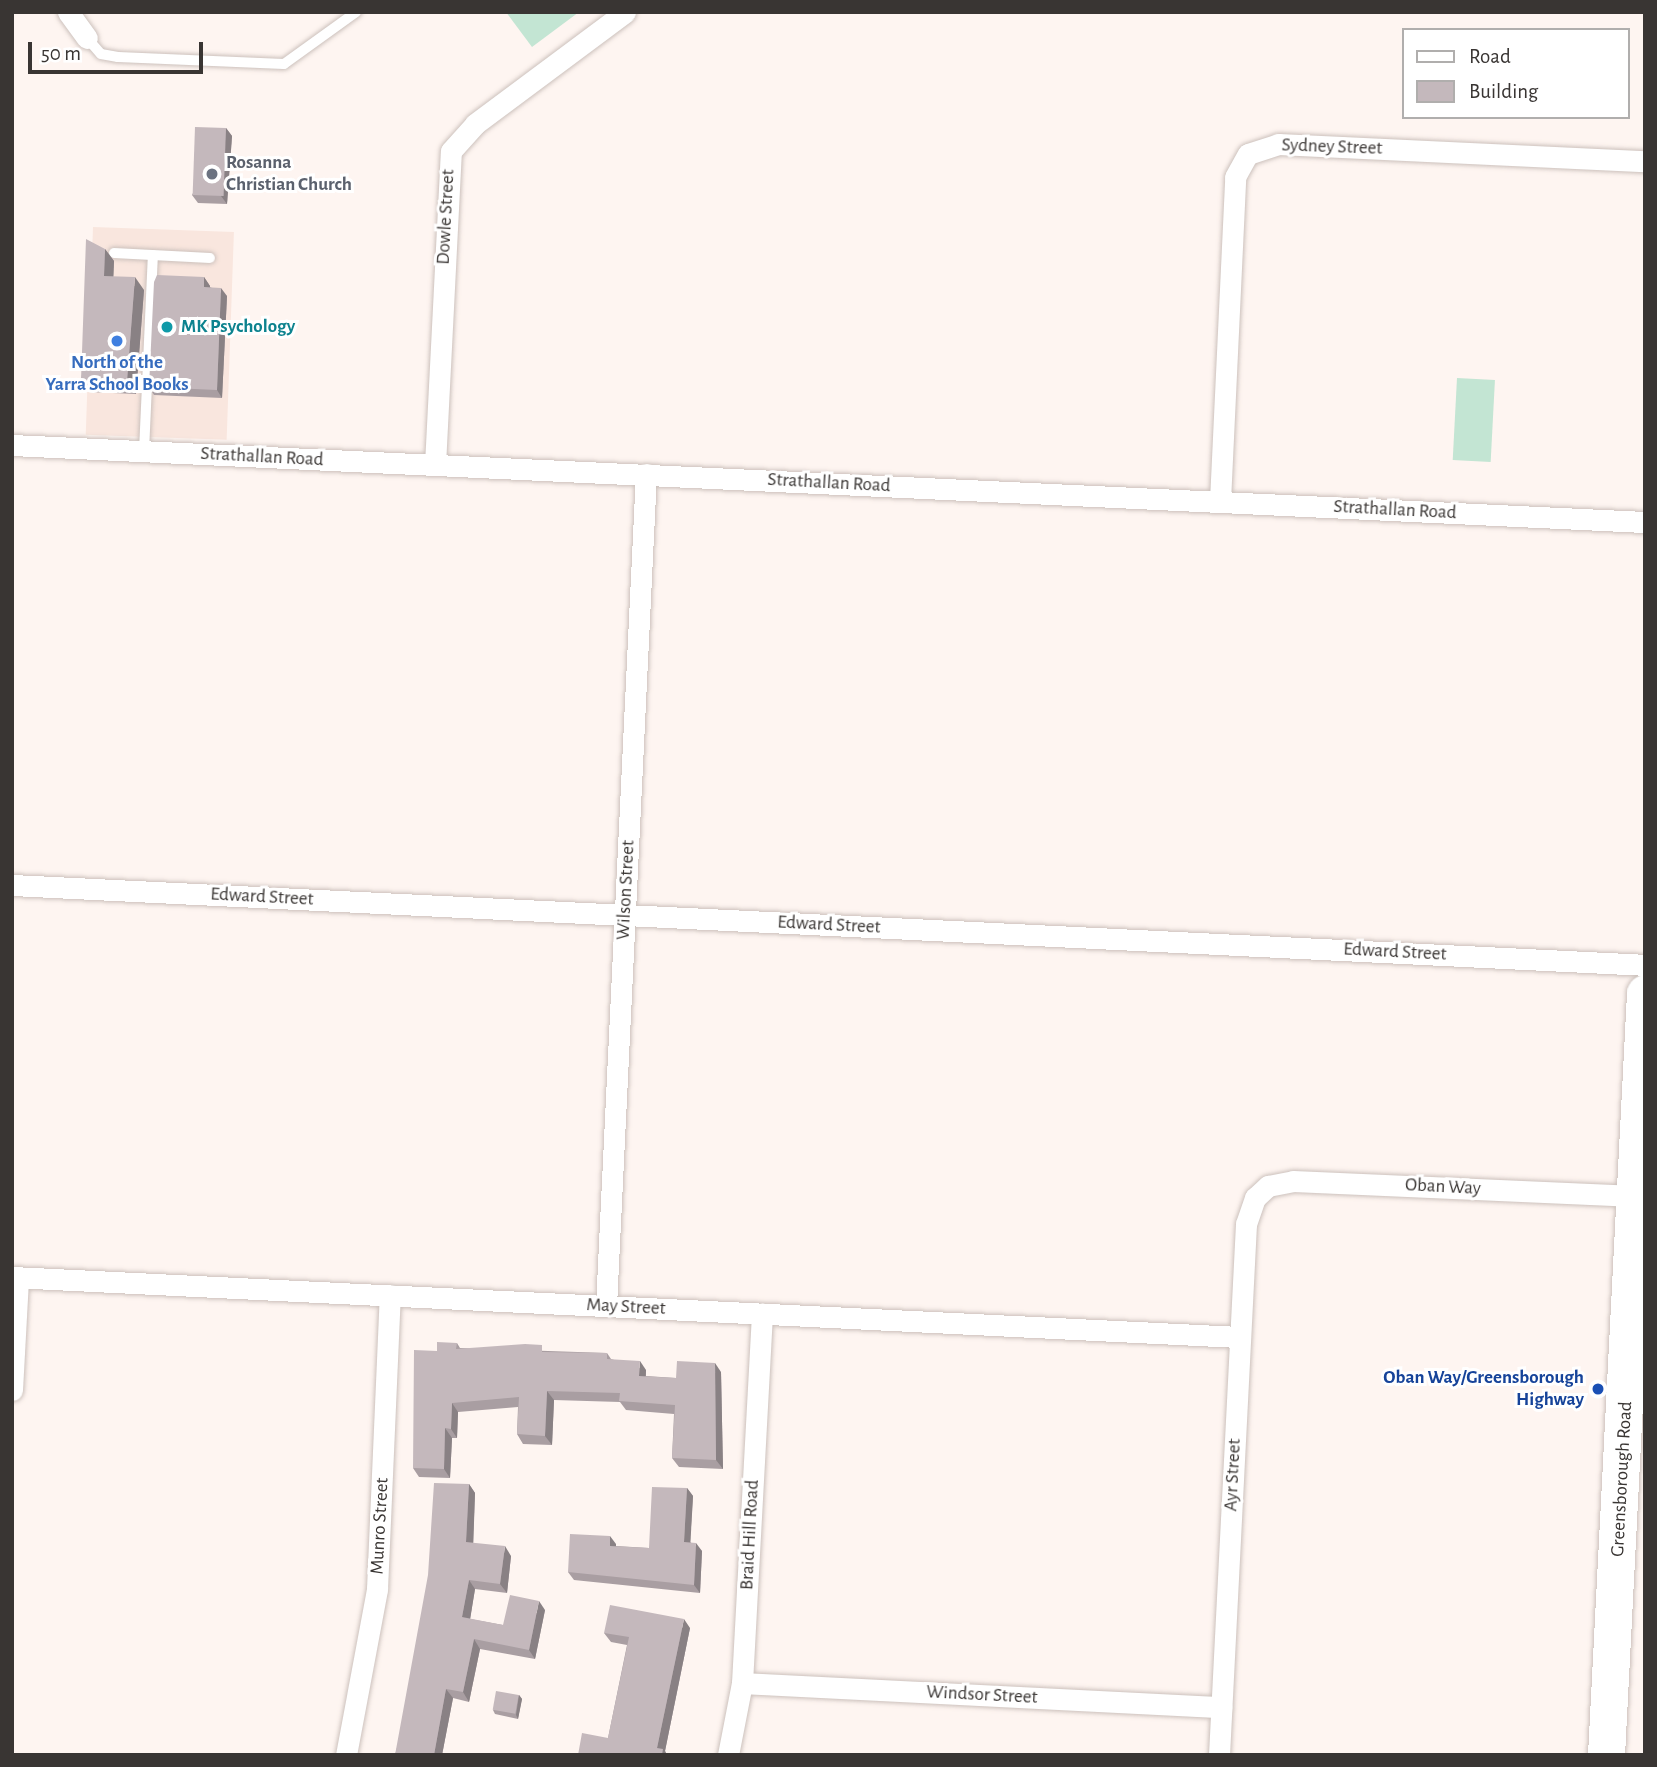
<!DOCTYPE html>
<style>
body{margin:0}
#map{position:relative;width:1657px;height:1767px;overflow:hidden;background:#fef5f1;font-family:"Alegreya Sans",sans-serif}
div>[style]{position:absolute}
.built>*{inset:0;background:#f9e6de;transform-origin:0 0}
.green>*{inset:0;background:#c3e5d3;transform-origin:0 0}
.roads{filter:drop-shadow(0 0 2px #ccc1bc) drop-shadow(0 0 2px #ccc1bc)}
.lane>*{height:10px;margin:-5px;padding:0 5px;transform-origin:5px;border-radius:5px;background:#fff}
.street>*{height:21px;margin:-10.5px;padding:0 10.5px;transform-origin:10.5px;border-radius:10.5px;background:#fff}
.highway>*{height:37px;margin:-18.5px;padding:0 18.5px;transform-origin:18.5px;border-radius:18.5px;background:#fff}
.wall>*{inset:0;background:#a99ea2}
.shaded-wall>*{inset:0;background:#898184}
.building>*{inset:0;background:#c4b8bc;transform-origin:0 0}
.dots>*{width:19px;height:19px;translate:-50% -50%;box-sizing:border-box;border:4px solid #fff;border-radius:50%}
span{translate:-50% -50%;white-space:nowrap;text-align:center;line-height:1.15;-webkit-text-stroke:6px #fff;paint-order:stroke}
.street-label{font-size:19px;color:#393533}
.worship-label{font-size:19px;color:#5b616d;font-weight:700}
.left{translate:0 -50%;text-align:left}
.culture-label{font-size:19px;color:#0d838f;font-weight:700}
.shop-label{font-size:19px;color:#366cbe;font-weight:700}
.transit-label{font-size:19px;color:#164399;font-weight:700}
.right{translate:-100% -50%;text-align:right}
.frame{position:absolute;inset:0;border:14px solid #393533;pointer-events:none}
.legend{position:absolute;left:1402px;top:28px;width:228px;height:91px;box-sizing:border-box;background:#fff;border:2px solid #b0aead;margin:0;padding:9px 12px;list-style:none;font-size:21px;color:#393533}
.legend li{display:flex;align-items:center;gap:14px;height:35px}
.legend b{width:35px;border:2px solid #b0aead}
.scale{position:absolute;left:28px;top:42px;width:175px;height:32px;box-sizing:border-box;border:4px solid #393533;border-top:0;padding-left:9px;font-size:21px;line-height:24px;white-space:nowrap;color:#393533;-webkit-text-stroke:5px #fff;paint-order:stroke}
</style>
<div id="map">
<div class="built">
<i style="left:93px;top:227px;width:141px;height:208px;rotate:2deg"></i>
</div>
<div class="green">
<i style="clip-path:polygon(506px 12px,579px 12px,532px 47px)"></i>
<i style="left:1457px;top:378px;width:38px;height:82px;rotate:3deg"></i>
</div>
<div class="roads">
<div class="lane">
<i style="left:87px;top:38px;width:21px;rotate:49deg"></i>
<i style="left:101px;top:54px;width:17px;rotate:10deg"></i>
<i style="left:118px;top:57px;width:166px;rotate:2.4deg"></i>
<i style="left:284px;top:64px;width:89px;rotate:-35.8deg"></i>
<i style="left:114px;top:253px;width:96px;rotate:3deg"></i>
<i style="left:144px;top:451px;width:196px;rotate:-87.4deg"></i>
</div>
<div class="street">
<i style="left:68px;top:12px;width:32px;rotate:54deg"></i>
<i style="left:12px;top:445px;width:1635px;rotate:2.7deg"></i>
<i style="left:435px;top:465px;width:314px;rotate:-87.1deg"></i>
<i style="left:451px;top:151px;width:36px;rotate:-48deg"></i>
<i style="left:475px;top:124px;width:187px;rotate:-36.7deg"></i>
<i style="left:1220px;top:501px;width:324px;rotate:-87.3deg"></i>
<i style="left:1235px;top:177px;width:26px;rotate:-61deg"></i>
<i style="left:1248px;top:154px;width:32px;rotate:-18deg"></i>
<i style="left:1278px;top:144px;width:367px;rotate:2.7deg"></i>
<i style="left:12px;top:885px;width:1635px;rotate:2.8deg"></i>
<i style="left:12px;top:1277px;width:1229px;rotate:2.8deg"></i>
<i style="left:606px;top:1306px;width:833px;rotate:-87.25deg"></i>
<i style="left:12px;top:1390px;width:112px;rotate:-86.9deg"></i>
<i style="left:742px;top:1683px;width:480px;rotate:2.9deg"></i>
<i style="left:346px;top:1755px;width:169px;rotate:-79.4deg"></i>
<i style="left:377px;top:1589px;width:294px;rotate:-87.5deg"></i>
<i style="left:728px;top:1755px;width:73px;rotate:-79deg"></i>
<i style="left:742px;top:1683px;width:370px;rotate:-86.9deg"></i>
<i style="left:1219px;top:1755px;width:532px;rotate:-87.09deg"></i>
<i style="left:1246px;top:1224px;width:28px;rotate:-71deg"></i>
<i style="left:1255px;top:1198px;width:18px;rotate:-43deg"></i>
<i style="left:1268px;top:1186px;width:25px;rotate:-11deg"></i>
<i style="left:1293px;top:1181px;width:343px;rotate:2.5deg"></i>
</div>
<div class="highway">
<i style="left:1606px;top:1755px;width:763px;rotate:-87.07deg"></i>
</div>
</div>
<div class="wall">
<i style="clip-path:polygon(226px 128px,232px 136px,227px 204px,198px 203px,192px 195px)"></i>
<i style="clip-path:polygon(105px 249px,114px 261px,113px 277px,144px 290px,136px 394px,89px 392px,81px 380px)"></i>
<i style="clip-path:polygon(204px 277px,210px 286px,210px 287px,227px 296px,222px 398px,154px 395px,149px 387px)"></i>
<i style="clip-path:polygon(457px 1343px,460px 1348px,607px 1353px,611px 1359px,646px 1370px,646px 1376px,676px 1378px,721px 1372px,723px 1469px,679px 1467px,672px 1458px,674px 1414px,626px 1410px,620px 1402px,554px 1400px,552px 1445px,523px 1444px,517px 1434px,518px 1407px,458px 1412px,457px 1438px,452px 1438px,450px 1478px,419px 1477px,413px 1468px,437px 1351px)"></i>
<i style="clip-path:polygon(469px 1484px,475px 1493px,473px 1543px,511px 1556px,507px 1593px,475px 1589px,470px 1619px,503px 1625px,545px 1610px,535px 1659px,480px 1649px,469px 1702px,453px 1698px,442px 1755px,395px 1755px)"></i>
<i style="clip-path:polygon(687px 1488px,693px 1496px,690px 1542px,702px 1551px,700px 1593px,574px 1580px,568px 1572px,616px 1544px,616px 1546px,649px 1548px)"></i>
<i style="clip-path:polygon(690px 1628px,665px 1751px,667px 1755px,578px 1755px,608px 1738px,627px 1645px,611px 1642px,604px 1633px)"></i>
<i style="clip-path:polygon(519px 1695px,522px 1699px,518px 1719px,495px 1714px,493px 1710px)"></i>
</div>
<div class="shaded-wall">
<i style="clip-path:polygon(226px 128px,232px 136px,227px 204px,221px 196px)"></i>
<i style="clip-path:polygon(105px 249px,114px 261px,113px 289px,104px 276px)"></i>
<i style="clip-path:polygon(135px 277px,144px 290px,136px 394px,127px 381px)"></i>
<i style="clip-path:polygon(204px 277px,210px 286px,210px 295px,204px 287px)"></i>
<i style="clip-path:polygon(221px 288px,227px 296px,222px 398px,217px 390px)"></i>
<i style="clip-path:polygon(640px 1361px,646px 1370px,645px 1385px,639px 1376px)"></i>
<i style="clip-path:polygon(715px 1363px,721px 1372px,723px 1469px,716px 1460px)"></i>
<i style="clip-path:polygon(547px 1391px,554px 1400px,552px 1445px,545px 1436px)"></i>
<i style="clip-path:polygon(452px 1403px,458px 1412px,457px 1438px,451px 1429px)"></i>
<i style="clip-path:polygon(445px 1428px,452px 1438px,450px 1478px,444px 1469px)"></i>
<i style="clip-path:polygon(469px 1484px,475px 1493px,473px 1551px,466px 1542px)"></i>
<i style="clip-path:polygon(687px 1488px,693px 1496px,690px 1550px,684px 1542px)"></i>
<i style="clip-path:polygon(610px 1536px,616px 1544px,616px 1554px,610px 1546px)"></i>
<i style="clip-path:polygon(696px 1543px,702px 1551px,700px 1593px,694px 1585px)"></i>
<i style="clip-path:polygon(505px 1546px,511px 1556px,507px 1593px,500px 1584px)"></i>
<i style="clip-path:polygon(469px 1580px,475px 1589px,469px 1626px,462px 1617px)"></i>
<i style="clip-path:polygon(539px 1601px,545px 1610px,535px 1659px,529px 1650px)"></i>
<i style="clip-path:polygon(684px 1619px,690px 1628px,665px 1751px,667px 1755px,662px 1755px,657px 1748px)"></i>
<i style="clip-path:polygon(474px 1639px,480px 1649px,469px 1702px,463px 1692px)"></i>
<i style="clip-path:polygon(446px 1689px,453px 1698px,442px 1755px,434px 1755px)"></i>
<i style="clip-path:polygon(519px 1695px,522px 1699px,518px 1719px,516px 1715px)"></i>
</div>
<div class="building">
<i style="left:195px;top:127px;width:31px;height:68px;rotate:2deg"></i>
<i style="clip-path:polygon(86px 239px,105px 249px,104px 276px,135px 277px,127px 381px,81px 380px)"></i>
<i style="clip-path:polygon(157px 275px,204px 277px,204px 287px,221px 288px,217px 390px,149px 387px,154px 282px)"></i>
<i style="clip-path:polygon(437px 1342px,457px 1343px,456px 1349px,525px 1344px,542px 1345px,542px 1352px,607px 1353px,607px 1359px,640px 1361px,639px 1376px,676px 1378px,677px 1361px,715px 1363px,716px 1460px,672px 1458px,675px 1405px,619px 1401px,620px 1393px,547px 1391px,545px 1436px,517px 1434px,519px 1397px,452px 1403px,451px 1429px,445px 1428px,444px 1469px,413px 1468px,414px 1350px,437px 1351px)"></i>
<i style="clip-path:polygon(434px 1483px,469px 1484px,466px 1542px,505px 1546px,500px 1584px,469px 1580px,462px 1617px,503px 1625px,510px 1595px,539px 1601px,529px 1650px,474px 1639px,463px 1692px,446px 1689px,434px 1755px,395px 1755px,428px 1575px)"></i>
<i style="clip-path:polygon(652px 1487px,687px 1488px,684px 1542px,696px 1543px,694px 1585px,568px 1572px,570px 1534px,610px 1536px,610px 1546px,649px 1548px)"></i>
<i style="clip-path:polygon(610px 1605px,684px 1619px,657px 1748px,663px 1749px,662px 1755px,578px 1755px,582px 1733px,608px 1738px,629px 1637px,604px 1633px)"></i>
<i style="left:496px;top:1691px;width:23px;height:19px;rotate:10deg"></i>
</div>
<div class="dots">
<i style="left:212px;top:174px;background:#6b7280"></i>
<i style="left:167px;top:327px;background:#0f9aa8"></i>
<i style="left:117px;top:341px;background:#3f7fe0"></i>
<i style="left:1598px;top:1389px;background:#1a4fb4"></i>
</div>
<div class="street-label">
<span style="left:1332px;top:147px;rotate:2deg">Sydney Street</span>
<span style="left:446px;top:217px;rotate:-87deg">Dowle Street</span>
<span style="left:262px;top:457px;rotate:3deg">Strathallan Road</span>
<span style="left:829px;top:483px;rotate:3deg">Strathallan Road</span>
<span style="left:1395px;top:510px;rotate:3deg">Strathallan Road</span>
<span style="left:626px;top:890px;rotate:-87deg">Wilson Street</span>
<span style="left:262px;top:897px;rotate:3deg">Edward Street</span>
<span style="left:829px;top:925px;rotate:3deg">Edward Street</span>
<span style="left:1395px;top:952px;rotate:3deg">Edward Street</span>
<span style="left:1443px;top:1187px;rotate:3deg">Oban Way</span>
<span style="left:626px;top:1307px;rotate:3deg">May Street</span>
<span style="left:1233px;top:1475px;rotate:-87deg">Ayr Street</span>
<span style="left:1622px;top:1479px;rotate:-87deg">Greensborough Road</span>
<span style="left:380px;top:1526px;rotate:-87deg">Munro Street</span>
<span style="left:750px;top:1535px;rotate:-87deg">Braid Hill Road</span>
<span style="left:982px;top:1695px;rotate:3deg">Windsor Street</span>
</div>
<div class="worship-label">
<span class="left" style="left:226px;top:174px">Rosanna<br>Christian Church</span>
</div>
<div class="culture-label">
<span class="left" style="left:181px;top:327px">MK Psychology</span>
</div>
<div class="shop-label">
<span style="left:117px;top:374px">North of the<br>Yarra School Books</span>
</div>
<div class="transit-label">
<span class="right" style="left:1584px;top:1389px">Oban Way/Greensborough<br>Highway</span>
</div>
<div class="frame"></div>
<ul class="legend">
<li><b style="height:9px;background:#fff"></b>Road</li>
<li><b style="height:19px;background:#c4b8bc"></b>Building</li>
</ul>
<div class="scale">50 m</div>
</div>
